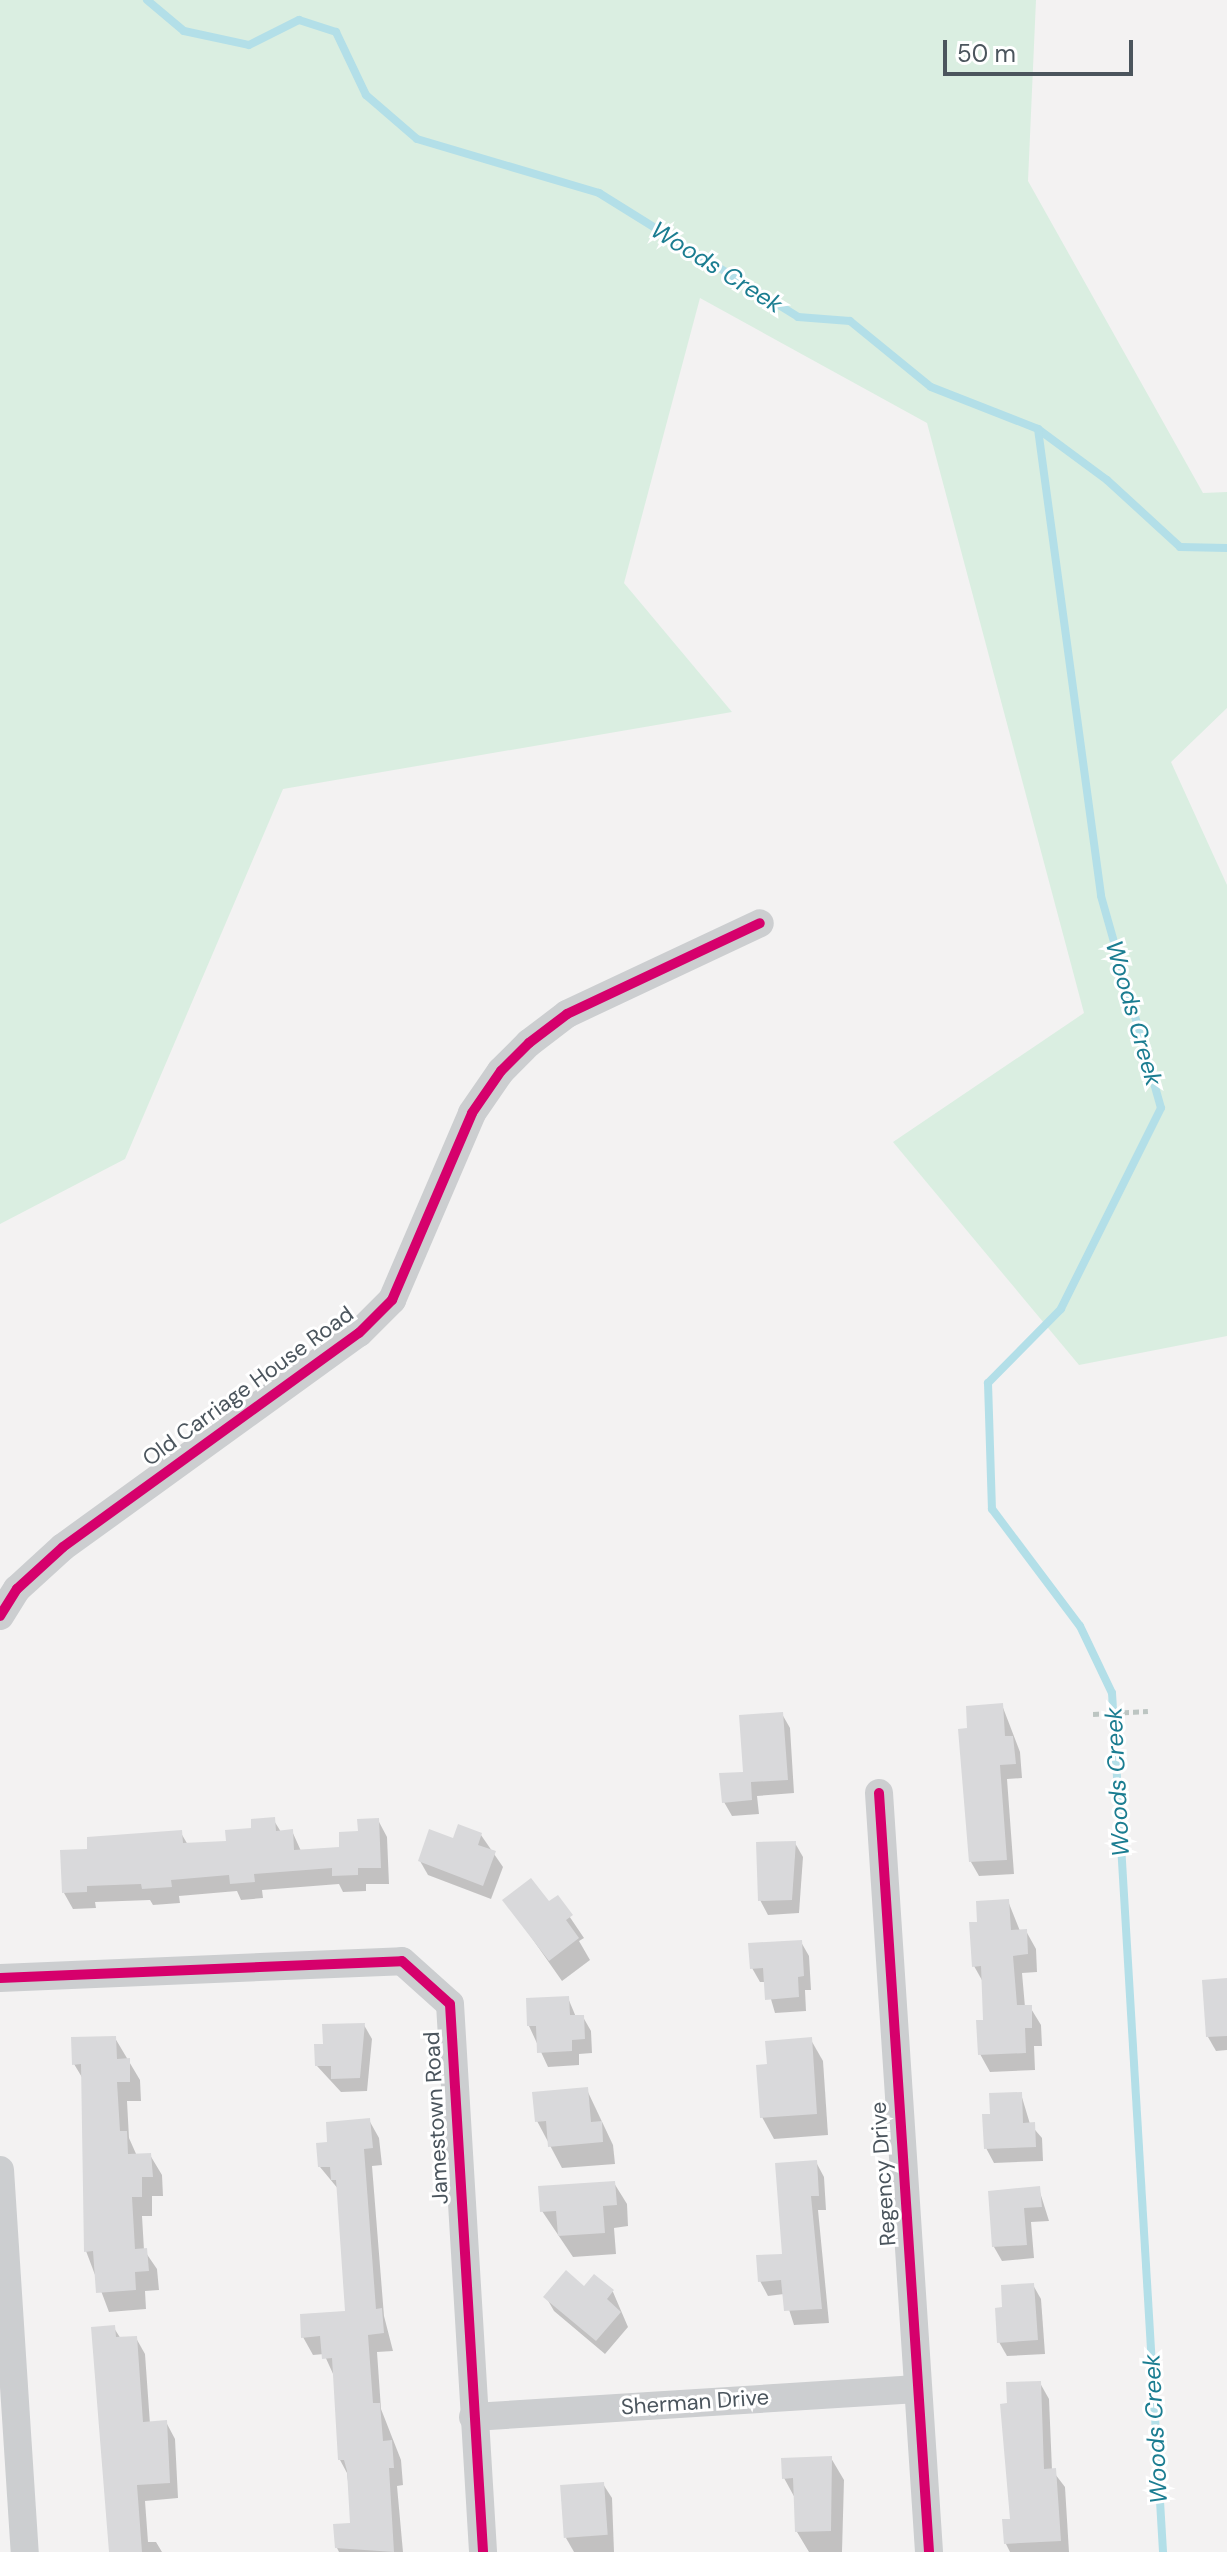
<!DOCTYPE html>
<style>
body{margin:0}
#map{position:relative;width:1227px;height:2552px;overflow:hidden;background:#f3f2f2;font-family:"DM Sans",sans-serif}
div>[style]{position:absolute}
.green>*{inset:0;background:#daeee1}
.shadow>*{inset:0;background:#0003}
.stream>*{height:8px;margin:-4px;padding:0 4px;transform-origin:4px;border-radius:4px;background:#b3dfe8}
.building>*{inset:0;background:#d9d9db;transform-origin:0 0}
.path>*{height:5px;margin-top:-2.5px;transform-origin:0;background:repeating-linear-gradient(90deg,#bcc5c2 0 6px,transparent 0 10px)}
.minor>*{height:28px;margin:-14px;padding:0 14px;transform-origin:14px;border-radius:14px;background:#ccced0}
.cycleway>*{height:10px;margin:-5px;padding:0 5px;transform-origin:5px;border-radius:5px;background:#d6006c}
span{translate:-50% -50%;white-space:nowrap;text-align:center;line-height:1.15;-webkit-text-stroke:6px #fff;paint-order:stroke}
.street-label{font-size:22px;color:#4b555d}
.water-label{font-size:24px;color:#1b7d91;font-style:italic}
.scale{position:absolute;left:943px;top:40px;width:190px;height:36px;box-sizing:border-box;border:4px solid #4b555d;border-top:0;padding-left:10px;font-size:24px;line-height:28px;white-space:nowrap;color:#4b555d;-webkit-text-stroke:6px #fff;paint-order:stroke}
</style>
<div id="map">
<div class="green">
<i style="clip-path:polygon(0 0,1036px 0,1028px 181px,1203px 493px,1227px 492px,1227px 708px,1171px 762px,1227px 885px,1227px 1336px,1079px 1365px,893px 1142px,1084px 1013px,927px 423px,700px 298px,624px 583px,732px 712px,283px 789px,125px 1159px,0 1224px)"></i>
</div>
<div class="shadow">
<i style="clip-path:polygon(1002px 1705px,1020px 1752px,1022px 1778px,1007px 1779px,1014px 1874px,979px 1876px,971px 1862px,970px 1730px)"></i>
<i style="clip-path:polygon(782px 1714px,790px 1728px,794px 1793px,757px 1796px,759px 1814px,732px 1816px,724px 1802px)"></i>
<i style="clip-path:polygon(273px 1819px,281px 1832px,292px 1831px,301px 1851px,341px 1849px,378px 1820px,387px 1837px,389px 1884px,366px 1884px,366px 1891px,343px 1892px,339px 1884px,262px 1890px,263px 1898px,241px 1900px,237px 1891px,179px 1896px,180px 1903px,153px 1905px,150px 1900px,95px 1902px,96px 1908px,73px 1909px,64px 1893px,89px 1851px,181px 1833px,188px 1845px,228px 1843px)"></i>
<i style="clip-path:polygon(481px 1835px,503px 1867px,491px 1899px,428px 1875px,420px 1861px,454px 1840px)"></i>
<i style="clip-path:polygon(795px 1843px,803px 1857px,799px 1913px,768px 1915px,760px 1900px)"></i>
<i style="clip-path:polygon(557px 1898px,584px 1938px,579px 1941px,590px 1960px,562px 1981px,505px 1900px,548px 1904px)"></i>
<i style="clip-path:polygon(1008px 1901px,1020px 1931px,1026px 1931px,1036px 1949px,1037px 1972px,1022px 1973px,1025px 2007px,1030px 2007px,1041px 2025px,1042px 2046px,1034px 2046px,1035px 2070px,990px 2072px,980px 2054px,986px 2021px,983px 1982px,974px 1966px,979px 1924px)"></i>
<i style="clip-path:polygon(801px 1942px,809px 1956px,811px 1990px,805px 1990px,806px 2011px,775px 2013px,766px 1982px,760px 1982px,752px 1968px)"></i>
<i style="clip-path:polygon(1227px 1980px,1227px 2050px,1216px 2051px,1208px 2037px)"></i>
<i style="clip-path:polygon(568px 1998px,576px 2017px,583px 2017px,591px 2031px,592px 2053px,579px 2054px,579px 2065px,548px 2067px,529px 2026px)"></i>
<i style="clip-path:polygon(364px 2025px,372px 2039px,367px 2091px,341px 2092px,317px 2066px,325px 2046px)"></i>
<i style="clip-path:polygon(115px 2038px,140px 2080px,141px 2101px,127px 2101px,129px 2138px,137px 2156px,150px 2155px,162px 2175px,163px 2196px,152px 2196px,152px 2216px,142px 2216px,144px 2250px,157px 2269px,159px 2290px,145px 2291px,146px 2309px,109px 2312px,86px 2251px,83px 2079px,74px 2064px)"></i>
<i style="clip-path:polygon(811px 2040px,823px 2061px,828px 2135px,774px 2139px,762px 2117px,769px 2066px)"></i>
<i style="clip-path:polygon(587px 2090px,613px 2145px,615px 2164px,562px 2168px,537px 2121px)"></i>
<i style="clip-path:polygon(1021px 2094px,1030px 2124px,1042px 2138px,1043px 2161px,994px 2163px,986px 2148px,992px 2116px)"></i>
<i style="clip-path:polygon(369px 2120px,379px 2138px,382px 2165px,372px 2166px,384px 2316px,393px 2351px,377px 2352px,381px 2409px,401px 2460px,403px 2485px,397px 2486px,403px 2552px,339px 2552px,337px 2548px,353px 2524px,347px 2473px,340px 2460px,334px 2376px,324px 2354px,313px 2355px,303px 2337px,347px 2313px,339px 2190px,320px 2167px,329px 2144px)"></i>
<i style="clip-path:polygon(816px 2162px,824px 2177px,826px 2210px,818px 2210px,829px 2323px,794px 2325px,784px 2294px,768px 2296px,760px 2281px,784px 2255px)"></i>
<i style="clip-path:polygon(614px 2183px,627px 2204px,628px 2226px,614px 2228px,616px 2254px,573px 2257px,542px 2211px)"></i>
<i style="clip-path:polygon(1039px 2189px,1049px 2221px,1031px 2222px,1034px 2258px,1002px 2261px,994px 2247px,990px 2192px)"></i>
<i style="clip-path:polygon(594px 2276px,613px 2292px,628px 2327px,605px 2354px,554px 2311px,546px 2297px,584px 2288px)"></i>
<i style="clip-path:polygon(1033px 2285px,1041px 2299px,1045px 2354px,1007px 2356px,999px 2342px,1004px 2309px)"></i>
<i style="clip-path:polygon(114px 2328px,121px 2339px,136px 2338px,145px 2354px,150px 2424px,166px 2422px,175px 2439px,178px 2498px,145px 2501px,148px 2542px,156px 2542px,162px 2552px,111px 2552px)"></i>
<i style="clip-path:polygon(1040px 2383px,1049px 2399px,1052px 2470px,1065px 2487px,1069px 2552px,1010px 2552px,1006px 2544px,1012px 2521px,1009px 2405px)"></i>
<i style="clip-path:polygon(831px 2458px,844px 2480px,842px 2552px,809px 2552px,797px 2532px,796px 2500px,784px 2478px)"></i>
<i style="clip-path:polygon(603px 2484px,612px 2498px,614px 2552px,574px 2552px,566px 2538px)"></i>
</div>
<div class="stream">
<i style="left:147px;top:0;width:48px;rotate:40deg"></i>
<i style="left:184px;top:31px;width:66px;rotate:12.2deg"></i>
<i style="left:249px;top:45px;width:56px;rotate:-26.6deg"></i>
<i style="left:299px;top:20px;width:39px;rotate:18deg"></i>
<i style="left:336px;top:32px;width:70px;rotate:64.5deg"></i>
<i style="left:366px;top:95px;width:67px;rotate:40.8deg"></i>
<i style="left:417px;top:139px;width:190px;rotate:16.5deg"></i>
<i style="left:599px;top:193px;width:234px;rotate:31.9deg"></i>
<i style="left:798px;top:317px;width:52px;rotate:4.4deg"></i>
<i style="left:850px;top:321px;width:104px;rotate:39.2deg"></i>
<i style="left:931px;top:387px;width:115px;rotate:21.4deg"></i>
<i style="left:1038px;top:429px;width:86px;rotate:36.5deg"></i>
<i style="left:1107px;top:480px;width:99px;rotate:42.5deg"></i>
<i style="left:1180px;top:547px;width:47px;rotate:1.2deg"></i>
<i style="left:1038px;top:429px;width:471px;rotate:82.3deg"></i>
<i style="left:1101px;top:896px;width:220px;rotate:74.2deg"></i>
<i style="left:1161px;top:1108px;width:225px;rotate:116.5deg"></i>
<i style="left:1061px;top:1309px;width:104px;rotate:134.6deg"></i>
<i style="left:988px;top:1383px;width:126px;rotate:88.2deg"></i>
<i style="left:992px;top:1509px;width:146px;rotate:53.1deg"></i>
<i style="left:1080px;top:1626px;width:74px;rotate:64.5deg"></i>
<i style="left:1112px;top:1693px;width:861px;rotate:86.6deg"></i>
</div>
<div class="building">
<i style="clip-path:polygon(1003px 1703px,1005px 1736px,1013px 1736px,1016px 1764px,1000px 1765px,1007px 1860px,969px 1862px,958px 1729px,967px 1728px,966px 1706px)"></i>
<i style="clip-path:polygon(783px 1712px,788px 1780px,751px 1782px,752px 1800px,722px 1803px,719px 1773px,743px 1772px,739px 1715px)"></i>
<i style="clip-path:polygon(275px 1817px,276px 1831px,293px 1829px,294px 1850px,339px 1847px,339px 1832px,358px 1831px,357px 1819px,379px 1818px,381px 1868px,358px 1868px,358px 1875px,332px 1876px,332px 1868px,254px 1874px,255px 1882px,230px 1884px,229px 1875px,171px 1880px,172px 1887px,142px 1889px,141px 1884px,87px 1886px,87px 1892px,62px 1893px,60px 1850px,87px 1849px,87px 1837px,182px 1830px,183px 1843px,226px 1841px,225px 1830px,251px 1828px,251px 1819px)"></i>
<i style="clip-path:polygon(458px 1824px,482px 1833px,478px 1845px,496px 1851px,483px 1886px,418px 1861px,429px 1829px,453px 1838px)"></i>
<i style="clip-path:polygon(796px 1841px,792px 1900px,758px 1901px,756px 1842px)"></i>
<i style="clip-path:polygon(531px 1878px,549px 1901px,558px 1895px,573px 1915px,566px 1920px,579px 1938px,549px 1961px,502px 1900px)"></i>
<i style="clip-path:polygon(1009px 1899px,1011px 1930px,1027px 1929px,1028px 1954px,1013px 1956px,1017px 2005px,1032px 2005px,1032px 2028px,1025px 2028px,1026px 2053px,978px 2055px,976px 2020px,983px 2020px,981px 1966px,972px 1967px,969px 1922px,977px 1922px,976px 1901px)"></i>
<i style="clip-path:polygon(802px 1940px,804px 1976px,798px 1977px,799px 1997px,765px 2000px,763px 1968px,750px 1969px,748px 1943px)"></i>
<i style="clip-path:polygon(1227px 1978px,1227px 2036px,1206px 2037px,1202px 1980px)"></i>
<i style="clip-path:polygon(569px 1996px,570px 2015px,584px 2015px,585px 2039px,572px 2040px,572px 2051px,537px 2053px,536px 2026px,527px 2026px,526px 1998px)"></i>
<i style="clip-path:polygon(365px 2023px,360px 2078px,331px 2079px,331px 2066px,315px 2066px,314px 2044px,323px 2044px,322px 2024px)"></i>
<i style="clip-path:polygon(116px 2036px,117px 2059px,130px 2058px,130px 2082px,117px 2082px,120px 2131px,127px 2131px,128px 2154px,151px 2153px,153px 2177px,142px 2177px,142px 2197px,132px 2197px,135px 2249px,147px 2248px,149px 2271px,135px 2272px,136px 2290px,96px 2293px,93px 2251px,84px 2252px,81px 2064px,72px 2065px,71px 2037px)"></i>
<i style="clip-path:polygon(812px 2037px,817px 2114px,760px 2118px,756px 2065px,767px 2064px,765px 2041px)"></i>
<i style="clip-path:polygon(588px 2087px,591px 2122px,602px 2121px,603px 2142px,548px 2147px,546px 2121px,535px 2122px,532px 2092px)"></i>
<i style="clip-path:polygon(1022px 2092px,1023px 2123px,1035px 2122px,1036px 2147px,984px 2149px,982px 2114px,990px 2114px,989px 2093px)"></i>
<i style="clip-path:polygon(370px 2118px,373px 2148px,364px 2149px,376px 2309px,382px 2308px,384px 2333px,368px 2335px,373px 2403px,380px 2403px,383px 2441px,392px 2440px,394px 2468px,389px 2468px,394px 2552px,335px 2548px,333px 2524px,350px 2523px,347px 2471px,344px 2460px,338px 2460px,332px 2358px,322px 2359px,320px 2336px,301px 2338px,300px 2314px,345px 2311px,336px 2180px,331px 2180px,330px 2167px,318px 2167px,316px 2143px,327px 2142px,326px 2122px)"></i>
<i style="clip-path:polygon(817px 2160px,819px 2196px,811px 2196px,822px 2309px,784px 2311px,781px 2280px,758px 2282px,756px 2255px,782px 2254px,775px 2163px)"></i>
<i style="clip-path:polygon(615px 2181px,617px 2205px,603px 2206px,605px 2233px,558px 2236px,556px 2211px,540px 2212px,538px 2186px)"></i>
<i style="clip-path:polygon(1040px 2186px,1042px 2207px,1024px 2208px,1027px 2245px,992px 2247px,988px 2191px)"></i>
<i style="clip-path:polygon(566px 2270px,584px 2286px,594px 2274px,614px 2290px,607px 2299px,621px 2312px,596px 2341px,543px 2297px)"></i>
<i style="clip-path:polygon(1034px 2283px,1038px 2340px,997px 2343px,995px 2308px,1002px 2307px,1001px 2285px)"></i>
<i style="clip-path:polygon(115px 2325px,116px 2337px,137px 2336px,143px 2422px,167px 2420px,170px 2483px,137px 2485px,142px 2552px,109px 2552px,91px 2327px)"></i>
<i style="clip-path:polygon(1041px 2381px,1044px 2469px,1056px 2468px,1061px 2541px,1004px 2544px,1002px 2519px,1010px 2519px,1000px 2404px,1007px 2403px,1006px 2382px)"></i>
<i style="clip-path:polygon(832px 2456px,831px 2531px,795px 2532px,793px 2478px,782px 2479px,781px 2458px)"></i>
<i style="left:604px;top:2482px;width:53px;height:44px;rotate:86deg"></i>
</div>
<div class="path">
<i style="left:1093px;top:1714px;width:55px;rotate:-3.1deg"></i>
</div>
<div class="minor">
<i style="left:0;top:1616px;width:32px;rotate:-58deg"></i>
<i style="left:17px;top:1589px;width:62px;rotate:-42.4deg"></i>
<i style="left:63px;top:1547px;width:365px;rotate:-35.9deg"></i>
<i style="left:359px;top:1333px;width:47px;rotate:-45deg"></i>
<i style="left:392px;top:1300px;width:203px;rotate:-66.8deg"></i>
<i style="left:472px;top:1113px;width:51px;rotate:-55.4deg"></i>
<i style="left:501px;top:1071px;width:40px;rotate:-45deg"></i>
<i style="left:529px;top:1043px;width:48px;rotate:-37.3deg"></i>
<i style="left:567px;top:1014px;width:213px;rotate:-25.2deg"></i>
<i style="left:879px;top:1793px;width:761px;rotate:86.23deg"></i>
<i style="left:0;top:1978px;width:402px;rotate:-2.4deg"></i>
<i style="left:402px;top:1961px;width:64px;rotate:41.9deg"></i>
<i style="left:450px;top:2004px;width:549px;rotate:86.55deg"></i>
<i style="left:0;top:2170px;width:383px;rotate:86.3deg"></i>
<i style="left:473px;top:2417px;width:445px;rotate:-3.6deg"></i>
</div>
<div class="cycleway">
<i style="left:0;top:1616px;width:32px;rotate:-58deg"></i>
<i style="left:17px;top:1589px;width:62px;rotate:-42.4deg"></i>
<i style="left:63px;top:1547px;width:365px;rotate:-35.9deg"></i>
<i style="left:359px;top:1333px;width:47px;rotate:-45deg"></i>
<i style="left:392px;top:1300px;width:203px;rotate:-66.8deg"></i>
<i style="left:472px;top:1113px;width:51px;rotate:-55.4deg"></i>
<i style="left:501px;top:1071px;width:40px;rotate:-45deg"></i>
<i style="left:529px;top:1043px;width:48px;rotate:-37.3deg"></i>
<i style="left:567px;top:1014px;width:213px;rotate:-25.2deg"></i>
<i style="left:879px;top:1793px;width:761px;rotate:86.23deg"></i>
<i style="left:0;top:1978px;width:402px;rotate:-2.4deg"></i>
<i style="left:402px;top:1961px;width:64px;rotate:41.9deg"></i>
<i style="left:450px;top:2004px;width:549px;rotate:86.55deg"></i>
</div>
<div class="street-label">
<span style="left:248px;top:1386px;rotate:-36deg">Old Carriage House Road</span>
<span style="left:436px;top:2118px;rotate:-93deg">Jamestown Road</span>
<span style="left:883px;top:2174px;rotate:-94deg">Regency Drive</span>
<span style="left:695px;top:2402px;rotate:-4deg">Sherman Drive</span>
</div>
<div class="water-label">
<span style="left:717px;top:267px;rotate:32deg">Woods Creek</span>
<span style="left:1134px;top:1013px;rotate:74deg">Woods Creek</span>
<span style="left:1117px;top:1782px;rotate:-93deg">Woods Creek</span>
<span style="left:1155px;top:2429px;rotate:-93deg">Woods Creek</span>
</div>
<div class="scale">50 m</div>
</div>
